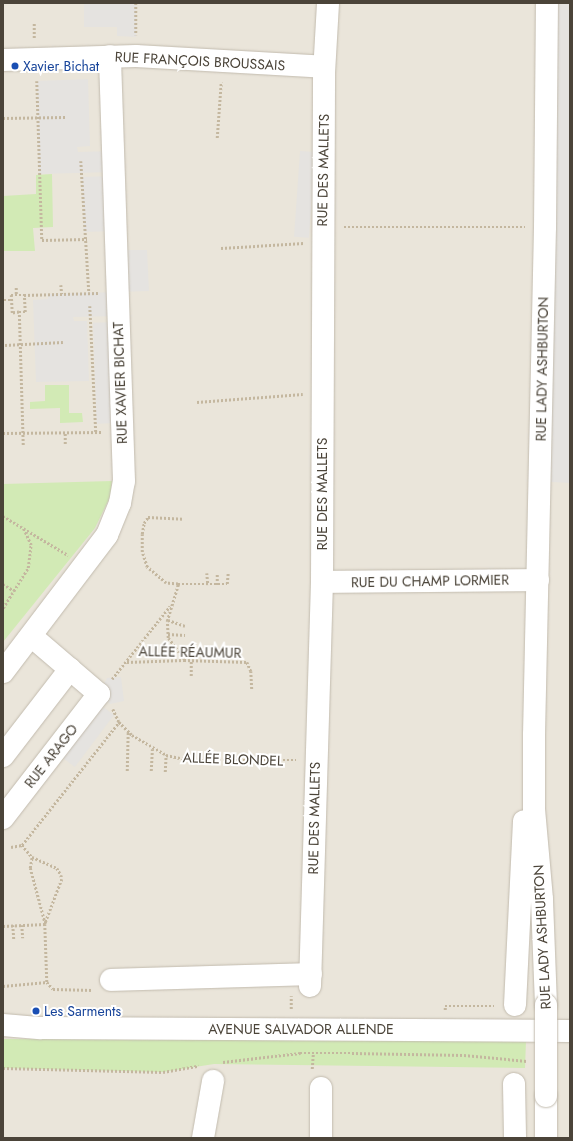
<!DOCTYPE html>
<meta charset="utf-8">
<style>
body{margin:0}
#map{position:relative;width:573px;height:1141px;overflow:hidden;background:#f6f3ec;font-family:Jost,sans-serif}
div>[style]{position:absolute}
.residential>*{inset:0;background:#eae5da;transform-origin:0 0}
.green>*{inset:0;background:#d2eab5}
.parking>*{inset:0;background:#e5e3e0;transform-origin:0 0}
.path>*{height:2.5px;margin-top:-1.25px;transform-origin:0;background:repeating-linear-gradient(90deg,#c4b79f 0 2px,transparent 0 4px)}
.roads{filter:drop-shadow(0 0 1px #c2bbae) drop-shadow(0 0 1px #c2bbae)}
.minor>*{height:22px;margin:-11px;padding:0 11px;transform-origin:11px;border-radius:11px;background:#fff}
.bridges{filter:drop-shadow(0 0 1px #c2bbae) drop-shadow(0 0 1px #c2bbae)}
.minor-bridge>*{height:22px;margin:-11px;padding:0 11px;transform-origin:11px;border-radius:11px;background:#fff}
.dots>*{width:11px;height:11px;translate:-50% -50%;box-sizing:border-box;border:2px solid #fff;border-radius:50%}
span{translate:-50% -50%;white-space:nowrap;text-align:center;line-height:1.15;-webkit-text-stroke:4px #fff;paint-order:stroke}
.street-label{font-size:14px;color:#4b4439}
.transit-label{font-size:14px;color:#164399}
.left{translate:0 -50%;text-align:left}
.frame{position:absolute;inset:0;border:4px solid #4b4439;pointer-events:none}
</style>
<div id="map">
<div class="residential">
<i style="left:3px;top:3px;width:567px;height:1135px"></i>
</div>
<div class="green">
<i style="clip-path:polygon(52px 174px,53px 227px,33px 228px,35px 251px,3px 251px,3px 196px,36px 194px,36px 175px)"></i>
<i style="clip-path:polygon(45px 385px,69px 385px,69px 413px,82px 413px,83px 422px,60px 423px,60px 408px,30px 409px,30px 402px,45px 401px)"></i>
<i style="clip-path:polygon(112px 481px,110px 497px,95px 528px,3px 642px,3px 484px)"></i>
<i style="clip-path:polygon(3px 1039px,526px 1041px,525px 1068px,214px 1064px,163px 1072px,3px 1068px)"></i>
</div>
<div class="parking">
<i style="clip-path:polygon(84px 3px,136px 3px,136px 37px,117px 36px,117px 27px,84px 27px)"></i>
<i style="clip-path:polygon(556px 3px,570px 3px,570px 483px,551px 482px)"></i>
<i style="clip-path:polygon(88px 79px,90px 146px,77px 147px,78px 152px,112px 151px,113px 172px,39px 174px,37px 81px)"></i>
<i style="left:300px;top:151px;width:15px;height:86px;rotate:4deg"></i>
<i style="left:113px;top:176px;width:55px;height:31px;rotate:88deg"></i>
<i style="clip-path:polygon(115px 250px,147px 250px,149px 291px,117px 292px,117px 316px,73px 317px,74px 321px,87px 321px,89px 381px,36px 382px,33px 300px,48px 299px,48px 294px,116px 292px)"></i>
<i style="left:117px;top:322px;width:101px;height:24px;rotate:88deg"></i>
<i style="clip-path:polygon(121px 677px,124px 701px,110px 704px,99px 694px,107px 678px)"></i>
<i style="left:94px;top:700px;width:25px;height:65px;rotate:37deg"></i>
</div>
<div class="path">
<i style="left:136px;top:3px;width:32px;rotate:90deg"></i>
<i style="left:34px;top:38px;width:16px;rotate:-90deg"></i>
<i style="left:37px;top:81px;width:159px;rotate:88.2deg"></i>
<i style="left:42px;top:240px;width:45px;rotate:-1.3deg"></i>
<i style="left:3px;top:118px;width:62px;rotate:-0.9deg"></i>
<i style="left:217px;top:138px;width:56px;rotate:-85.9deg"></i>
<i style="left:81px;top:161px;width:132px;rotate:86.5deg"></i>
<i style="left:344px;top:227px;width:181px"></i>
<i style="left:221px;top:248px;width:83px;rotate:-3.4deg"></i>
<i style="left:61px;top:285px;width:9px;rotate:84deg"></i>
<i style="left:16px;top:294px;width:8px;rotate:-90deg"></i>
<i style="left:4px;top:300px;width:6px"></i>
<i style="left:90px;top:306px;width:127px;rotate:87.3deg"></i>
<i style="left:19px;top:312px;width:7px;rotate:172deg"></i>
<i style="left:12px;top:313px;width:18px;rotate:-93deg"></i>
<i style="left:11px;top:295px;width:13px"></i>
<i style="left:5px;top:345px;width:58px;rotate:-3deg"></i>
<i style="left:197px;top:402px;width:106px;rotate:-4.3deg"></i>
<i style="left:3px;top:433px;width:100px;rotate:-0.6deg"></i>
<i style="left:65px;top:444px;width:12px;rotate:-90deg"></i>
<i style="left:23px;top:445px;width:133px;rotate:-91.7deg"></i>
<i style="left:19px;top:312px;width:6px"></i>
<i style="left:25px;top:312px;width:17px;rotate:-93deg"></i>
<i style="left:24px;top:295px;width:74px;rotate:-1.5deg"></i>
<i style="left:3px;top:516px;width:76px;rotate:31deg"></i>
<i style="left:207px;top:573px;width:12px;rotate:85deg"></i>
<i style="left:3px;top:584px;width:13px;rotate:32deg"></i>
<i style="left:178px;top:584px;width:12px;rotate:-175deg"></i>
<i style="left:166px;top:583px;width:25px;rotate:-140deg"></i>
<i style="left:147px;top:567px;width:16px;rotate:-108deg"></i>
<i style="left:142px;top:552px;width:18px;rotate:-90deg"></i>
<i style="left:142px;top:534px;width:11px;rotate:-80deg"></i>
<i style="left:144px;top:523px;width:7px;rotate:-56deg"></i>
<i style="left:148px;top:517px;width:35px;rotate:3deg"></i>
<i style="left:217px;top:585px;width:12px;rotate:-90deg"></i>
<i style="left:3px;top:608px;width:47px;rotate:-58deg"></i>
<i style="left:28px;top:568px;width:23px;rotate:-83deg"></i>
<i style="left:31px;top:545px;width:19px;rotate:-115deg"></i>
<i style="left:168px;top:620px;width:18px;rotate:19deg"></i>
<i style="left:168px;top:634px;width:17px;rotate:3deg"></i>
<i style="left:184px;top:659px;width:26px;rotate:-127deg"></i>
<i style="left:168px;top:638px;width:17px;rotate:-93deg"></i>
<i style="left:167px;top:621px;width:39px;rotate:-73deg"></i>
<i style="left:178px;top:584px;width:49px"></i>
<i style="left:227px;top:584px;width:11px;rotate:-85deg"></i>
<i style="left:127px;top:662px;width:57px;rotate:-2deg"></i>
<i style="left:184px;top:660px;width:63px;rotate:1.8deg"></i>
<i style="left:247px;top:662px;width:10px;rotate:66deg"></i>
<i style="left:251px;top:671px;width:19px;rotate:87deg"></i>
<i style="left:191px;top:676px;width:16px;rotate:-90deg"></i>
<i style="left:112px;top:679px;width:93px;rotate:-51.5deg"></i>
<i style="left:113px;top:709px;width:14px;rotate:65deg"></i>
<i style="left:119px;top:722px;width:18px;rotate:45deg"></i>
<i style="left:132px;top:735px;width:39px;rotate:30deg"></i>
<i style="left:166px;top:755px;width:19px;rotate:12deg"></i>
<i style="left:185px;top:759px;width:22px;rotate:3deg"></i>
<i style="left:207px;top:760px;width:89px"></i>
<i style="left:127px;top:771px;width:40px;rotate:-88.6deg"></i>
<i style="left:151px;top:771px;width:22px;rotate:-87deg"></i>
<i style="left:165px;top:772px;width:17px;rotate:-87deg"></i>
<i style="left:22px;top:845px;width:157px;rotate:-51.7deg"></i>
<i style="left:11px;top:847px;width:11px;rotate:-10deg"></i>
<i style="left:22px;top:845px;width:16px;rotate:50deg"></i>
<i style="left:32px;top:857px;width:27px;rotate:24deg"></i>
<i style="left:57px;top:868px;width:8px;rotate:60deg"></i>
<i style="left:61px;top:875px;width:4px;rotate:76deg"></i>
<i style="left:62px;top:879px;width:48px;rotate:110.7deg"></i>
<i style="left:45px;top:924px;width:58px;rotate:88deg"></i>
<i style="left:13px;top:925px;width:14px;rotate:86deg"></i>
<i style="left:22px;top:925px;width:13px;rotate:86deg"></i>
<i style="left:3px;top:926px;width:42px;rotate:-2.7deg"></i>
<i style="left:45px;top:924px;width:58px;rotate:-105deg"></i>
<i style="left:30px;top:868px;width:11px;rotate:-80deg"></i>
<i style="left:47px;top:982px;width:9px;rotate:49deg"></i>
<i style="left:53px;top:989px;width:40px;rotate:1.4deg"></i>
<i style="left:3px;top:986px;width:44px;rotate:-5.2deg"></i>
<i style="left:291px;top:1009px;width:13px;rotate:-90deg"></i>
<i style="left:445px;top:1010px;width:4px;rotate:-90deg"></i>
<i style="left:445px;top:1006px;width:49px"></i>
<i style="left:223px;top:1062px;width:78px;rotate:-6.7deg"></i>
<i style="left:300px;top:1053px;width:52px"></i>
<i style="left:352px;top:1053px;width:112px;rotate:1deg"></i>
<i style="left:464px;top:1055px;width:63px;rotate:5.4deg"></i>
<i style="left:3px;top:1068px;width:160px;rotate:1.4deg"></i>
<i style="left:163px;top:1072px;width:36px;rotate:-10deg"></i>
<i style="left:312px;top:1069px;width:16px;rotate:-86deg"></i>
</div>
<div class="roads">
<div class="minor">
<i style="left:3px;top:60px;width:133px;rotate:-1.7deg"></i>
<i style="left:136px;top:56px;width:188px;rotate:3.3deg"></i>
<i style="left:322px;top:582px;width:216px;rotate:-0.5deg"></i>
<i style="left:3px;top:672px;width:172px;rotate:-52.8deg"></i>
<i style="left:107px;top:535px;width:35px;rotate:-68deg"></i>
<i style="left:120px;top:503px;width:22px;rotate:-80deg"></i>
<i style="left:124px;top:481px;width:425px;rotate:-91.9deg"></i>
<i style="left:3px;top:756px;width:110px;rotate:-52.4deg"></i>
<i style="left:3px;top:818px;width:157px;rotate:-52.3deg"></i>
<i style="left:99px;top:694px;width:89px;rotate:-139.5deg"></i>
<i style="left:111px;top:980px;width:200px;rotate:-1.7deg"></i>
<i style="left:310px;top:986px;width:404px;rotate:-88.3deg"></i>
<i style="left:322px;top:582px;width:509px;rotate:-89.77deg"></i>
<i style="left:324px;top:73px;width:70px;rotate:-86.7deg"></i>
<i style="left:515px;top:1005px;width:184px;rotate:-87.2deg"></i>
<i style="left:546px;top:1005px;width:106px;rotate:-92.2deg"></i>
<i style="left:542px;top:899px;width:89px;rotate:-95.1deg"></i>
<i style="left:534px;top:810px;width:75px;rotate:-90deg"></i>
<i style="left:534px;top:735px;width:507px;rotate:-88.76deg"></i>
<i style="left:545px;top:228px;width:225px;rotate:-89.5deg"></i>
<i style="left:3px;top:1025px;width:38px;rotate:5deg"></i>
<i style="left:41px;top:1028px;width:529px;rotate:0.32deg"></i>
<i style="left:514px;top:1084px;width:54px;rotate:88.9deg"></i>
<i style="left:321px;top:1088px;width:50px;rotate:90deg"></i>
<i style="left:203px;top:1138px;width:58px;rotate:-80deg"></i>
<i style="left:546px;top:1138px;width:42px;rotate:-90deg"></i>
</div>
</div>
<div class="bridges">
<div class="minor-bridge">
<i style="left:546px;top:1096px;width:91px;rotate:-90deg"></i>
</div>
</div>
<div class="dots">
<i style="left:15px;top:66px;background:#1a4fb4"></i>
<i style="left:36px;top:1011px;background:#1a4fb4"></i>
</div>
<div class="street-label">
<span style="left:200px;top:61px;rotate:3deg">RUE FRANÇOIS BROUSSAIS</span>
<span style="left:323px;top:170px;rotate:-89deg">RUE DES MALLETS</span>
<span style="left:542px;top:369px;rotate:-89deg">RUE LADY ASHBURTON</span>
<span style="left:120px;top:383px;rotate:-92deg">RUE XAVIER BICHAT</span>
<span style="left:322px;top:494px;rotate:-90deg">RUE DES MALLETS</span>
<span style="left:430px;top:581px;rotate:-1deg">RUE DU CHAMP LORMIER</span>
<span style="left:190px;top:652px;rotate:1deg">ALLÉE RÉAUMUR</span>
<span style="left:51px;top:756px;rotate:-52deg">RUE ARAGO</span>
<span style="left:233px;top:759px;rotate:2deg">ALLÉE BLONDEL</span>
<span style="left:314px;top:818px;rotate:-89deg">RUE DES MALLETS</span>
<span style="left:542px;top:937px;rotate:-93deg">RUE LADY ASHBURTON</span>
<span style="left:301px;top:1029px">AVENUE SALVADOR ALLENDE</span>
</div>
<div class="transit-label">
<span class="left" style="left:23px;top:66px">Xavier Bichat</span>
<span class="left" style="left:44px;top:1011px">Les Sarments</span>
</div>
<div class="frame"></div>
</div>
